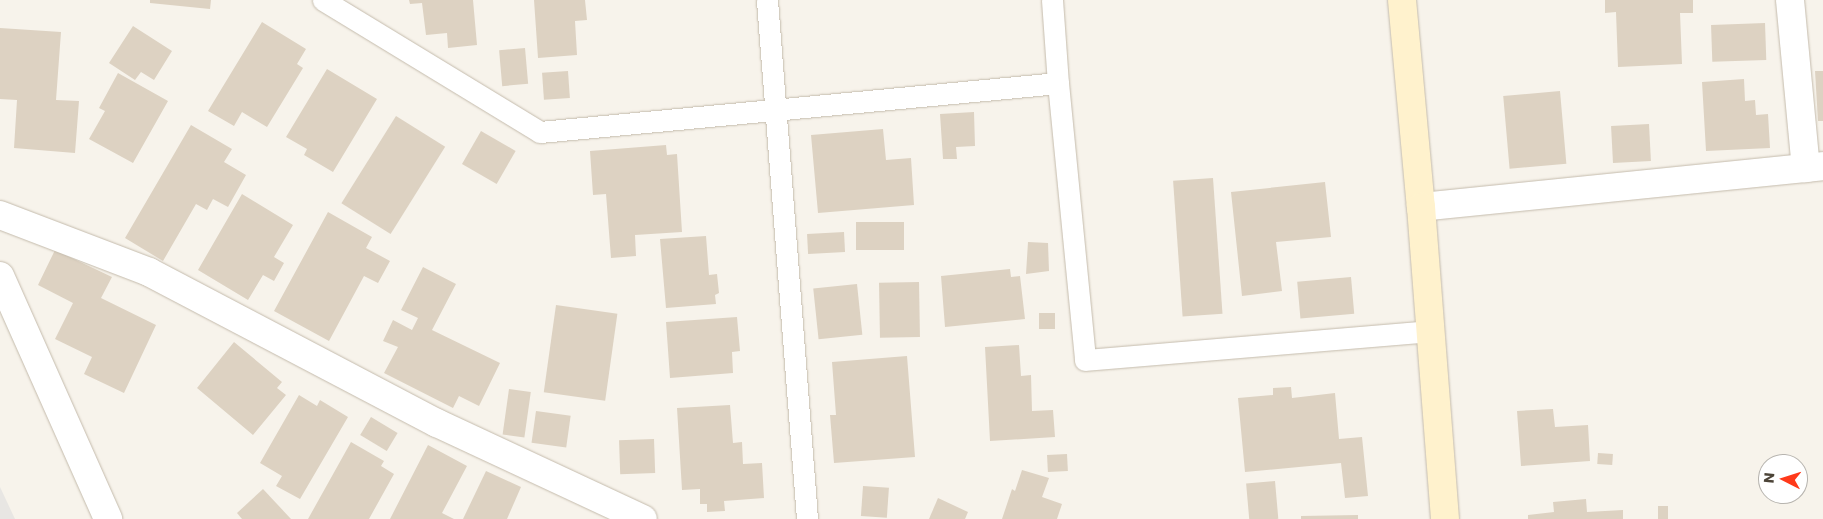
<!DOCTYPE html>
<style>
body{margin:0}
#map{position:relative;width:1823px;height:519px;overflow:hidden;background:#f7f3eb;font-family:Poppins,sans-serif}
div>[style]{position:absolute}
.parking>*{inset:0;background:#e8e6e3}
.building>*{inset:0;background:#ddd2c2;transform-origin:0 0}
.roads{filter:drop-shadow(0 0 1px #c4bbac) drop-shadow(0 0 1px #c4bbac)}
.lane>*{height:21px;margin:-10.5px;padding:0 10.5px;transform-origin:10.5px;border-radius:10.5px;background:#fff}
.street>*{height:28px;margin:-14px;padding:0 14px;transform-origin:14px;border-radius:14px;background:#fff}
.secondary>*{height:28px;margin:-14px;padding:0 14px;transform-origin:14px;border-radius:14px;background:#fff2cd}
span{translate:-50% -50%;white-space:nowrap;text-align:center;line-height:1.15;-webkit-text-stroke:5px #fff;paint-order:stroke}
.north{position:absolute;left:1758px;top:454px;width:50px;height:50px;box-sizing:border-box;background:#fff;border:1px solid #b7b4af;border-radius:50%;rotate:275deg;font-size:14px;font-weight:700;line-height:20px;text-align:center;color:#4c4438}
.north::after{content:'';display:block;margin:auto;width:18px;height:22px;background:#ff3a1a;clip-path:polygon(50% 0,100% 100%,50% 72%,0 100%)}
</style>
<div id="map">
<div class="parking">
<i style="clip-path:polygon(0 487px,15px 519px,0 519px)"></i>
</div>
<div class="building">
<i style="clip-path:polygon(150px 0,211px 0,210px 9px,150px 3px)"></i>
<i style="clip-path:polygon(409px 0,473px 0,477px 45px,448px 48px,447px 33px,426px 35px,422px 3px,410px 4px)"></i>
<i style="clip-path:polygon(534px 0,585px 0,587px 20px,575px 21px,577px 55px,538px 58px)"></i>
<i style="clip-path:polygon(1605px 0,1693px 0,1693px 13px,1680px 13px,1682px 64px,1618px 67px,1616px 12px,1605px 13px)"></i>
<i style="clip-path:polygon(262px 22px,306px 49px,297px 64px,303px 68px,267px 127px,242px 112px,234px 126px,208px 111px)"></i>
<i style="left:1765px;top:23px;width:37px;height:54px;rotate:88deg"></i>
<i style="clip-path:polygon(133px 26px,172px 51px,154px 80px,141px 72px,135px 80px,109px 63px)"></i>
<i style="clip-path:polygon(0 28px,61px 32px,56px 100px,79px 101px,75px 153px,14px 148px,17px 100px,0 99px)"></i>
<i style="left:525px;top:48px;width:36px;height:26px;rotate:85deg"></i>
<i style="clip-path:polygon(327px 69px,377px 99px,333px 172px,304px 155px,307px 149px,286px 137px)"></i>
<i style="left:568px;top:71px;width:27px;height:26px;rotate:86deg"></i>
<i style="clip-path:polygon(1815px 71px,1823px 71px,1823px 121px,1818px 121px)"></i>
<i style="clip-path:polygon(118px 73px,168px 101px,133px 163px,89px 139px,105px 111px,99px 108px)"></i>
<i style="clip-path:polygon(1744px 79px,1745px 101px,1755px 100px,1756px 115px,1768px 114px,1770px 148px,1706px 151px,1702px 82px)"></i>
<i style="left:1560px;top:91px;width:73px;height:57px;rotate:85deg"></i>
<i style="clip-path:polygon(974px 112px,975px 146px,956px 147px,957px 159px,943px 159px,940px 114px)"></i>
<i style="left:396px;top:116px;width:58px;height:103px;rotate:32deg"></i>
<i style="left:1649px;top:124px;width:37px;height:38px;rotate:87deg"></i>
<i style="clip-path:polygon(191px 125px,232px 149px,224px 162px,246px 175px,228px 207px,213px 199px,207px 210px,196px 204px,163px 261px,125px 238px)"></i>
<i style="clip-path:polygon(883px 129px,886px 160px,911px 158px,914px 205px,818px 213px,811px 135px)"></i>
<i style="left:481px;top:131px;width:40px;height:38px;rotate:30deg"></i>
<i style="clip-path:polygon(666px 145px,667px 155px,677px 154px,682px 232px,635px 235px,636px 256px,611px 258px,606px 194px,593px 195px,590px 151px)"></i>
<i style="left:1213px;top:178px;width:136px;height:40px;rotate:86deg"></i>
<i style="clip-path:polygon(1325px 182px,1331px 237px,1276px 242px,1282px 291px,1242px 296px,1231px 192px)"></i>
<i style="clip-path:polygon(242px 194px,293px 225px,274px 257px,284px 263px,274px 281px,263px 275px,248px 300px,198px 270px)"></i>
<i style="clip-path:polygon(328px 212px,372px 237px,366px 248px,390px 261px,378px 283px,364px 276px,329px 341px,274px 311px)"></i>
<i style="left:904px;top:222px;width:28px;height:48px;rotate:90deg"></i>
<i style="left:844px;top:232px;width:20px;height:37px;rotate:87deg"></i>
<i style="clip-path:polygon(706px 236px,709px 275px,717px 274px,719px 293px,715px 295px,716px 304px,666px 308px,660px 239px)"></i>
<i style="clip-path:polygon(1028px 242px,1048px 243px,1049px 271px,1026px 274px)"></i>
<i style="clip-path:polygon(55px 250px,112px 277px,101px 298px,156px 325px,124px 393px,84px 374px,92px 357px,55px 339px,73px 303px,38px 285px)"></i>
<i style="clip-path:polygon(423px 267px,456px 284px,432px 330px,500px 363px,479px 406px,459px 396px,453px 408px,384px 373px,398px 347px,383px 341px,393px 320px,412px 330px,418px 318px,401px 310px)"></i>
<i style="clip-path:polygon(1010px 269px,1011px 277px,1020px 276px,1025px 319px,945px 327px,941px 276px)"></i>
<i style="left:1351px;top:277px;width:37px;height:54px;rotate:85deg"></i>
<i style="left:919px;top:282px;width:55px;height:40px;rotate:89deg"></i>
<i style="left:857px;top:284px;width:51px;height:44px;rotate:84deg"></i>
<i style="left:556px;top:305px;width:62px;height:88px;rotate:8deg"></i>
<i style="left:1039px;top:313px;width:16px;height:16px"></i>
<i style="clip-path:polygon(737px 317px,740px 351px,732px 352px,733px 373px,670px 378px,666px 322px)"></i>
<i style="clip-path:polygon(234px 342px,282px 382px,277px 388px,286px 395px,253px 435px,197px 388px)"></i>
<i style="clip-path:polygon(1019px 345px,1021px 376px,1031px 375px,1032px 411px,1053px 410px,1055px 437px,990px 441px,985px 347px)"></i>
<i style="clip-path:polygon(907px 356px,915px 457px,834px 463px,830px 415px,836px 415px,832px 362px)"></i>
<i style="clip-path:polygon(1291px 387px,1292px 398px,1335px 393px,1339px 439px,1362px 437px,1368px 496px,1345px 498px,1341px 463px,1245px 472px,1238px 398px,1273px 395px,1273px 388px)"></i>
<i style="left:509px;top:389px;width:22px;height:46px;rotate:8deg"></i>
<i style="clip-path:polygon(299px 395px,317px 406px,320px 400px,348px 417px,300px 499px,276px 486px,282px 476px,260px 463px)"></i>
<i style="clip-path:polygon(730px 405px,733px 443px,742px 442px,743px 464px,762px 463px,764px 498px,724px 501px,725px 511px,707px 512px,707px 504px,700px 504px,700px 489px,682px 490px,677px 408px)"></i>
<i style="clip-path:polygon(1553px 409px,1555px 427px,1588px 425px,1590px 461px,1521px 466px,1517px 411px)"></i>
<i style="left:536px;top:411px;width:35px;height:32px;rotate:8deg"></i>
<i style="left:371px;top:417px;width:31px;height:21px;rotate:31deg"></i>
<i style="left:654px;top:439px;width:34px;height:35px;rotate:88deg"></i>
<i style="clip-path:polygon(351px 442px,384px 461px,381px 466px,394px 474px,369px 519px,308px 519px)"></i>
<i style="clip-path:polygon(428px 445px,467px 466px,442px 513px,454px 519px,390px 519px)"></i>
<i style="left:1598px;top:453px;width:15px;height:11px;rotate:4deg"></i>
<i style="left:1067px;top:454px;width:17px;height:20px;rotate:87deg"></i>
<i style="clip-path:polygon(1022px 470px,1049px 478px,1042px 497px,1062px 504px,1057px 519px,1002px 519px,1012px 489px,1015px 491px)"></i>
<i style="clip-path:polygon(486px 471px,521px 487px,507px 519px,463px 519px)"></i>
<i style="left:1275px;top:481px;width:38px;height:29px;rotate:85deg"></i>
<i style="left:863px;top:486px;width:26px;height:30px;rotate:4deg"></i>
<i style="clip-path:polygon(263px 489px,291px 519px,242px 519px,237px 513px)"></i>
<i style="clip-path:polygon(938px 498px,968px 512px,965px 519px,929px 519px)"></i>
<i style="clip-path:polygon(1586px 499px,1587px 512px,1623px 510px,1623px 519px,1528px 519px,1528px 515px,1554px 512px,1553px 502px)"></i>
<i style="left:1658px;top:506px;width:10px;height:13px"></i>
<i style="clip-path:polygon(1358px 515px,1358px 519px,1301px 519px,1301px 516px)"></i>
</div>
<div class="roads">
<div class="lane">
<i style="left:323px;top:0;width:254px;rotate:31.3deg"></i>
<i style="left:540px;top:132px;width:520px;rotate:-5.4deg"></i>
<i style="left:767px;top:0;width:521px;rotate:85.59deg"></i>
<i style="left:1052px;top:0;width:83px;rotate:85.9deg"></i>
<i style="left:1058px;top:83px;width:278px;rotate:84.4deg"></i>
<i style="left:1085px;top:360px;width:346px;rotate:-4.8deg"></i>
</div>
<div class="street">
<i style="left:1790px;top:0;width:169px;rotate:84.6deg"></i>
<i style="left:1421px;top:207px;width:404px;rotate:-5.8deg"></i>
<i style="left:0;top:215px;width:160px;rotate:20.9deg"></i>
<i style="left:149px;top:272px;width:325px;rotate:27.7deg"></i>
<i style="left:437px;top:423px;width:227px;rotate:25deg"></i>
<i style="left:0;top:276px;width:266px;rotate:66deg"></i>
</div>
<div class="secondary">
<i style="left:1402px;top:0;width:208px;rotate:84.8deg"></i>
<i style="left:1421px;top:207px;width:313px;rotate:85.6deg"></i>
</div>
</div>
<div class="north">N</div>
</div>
